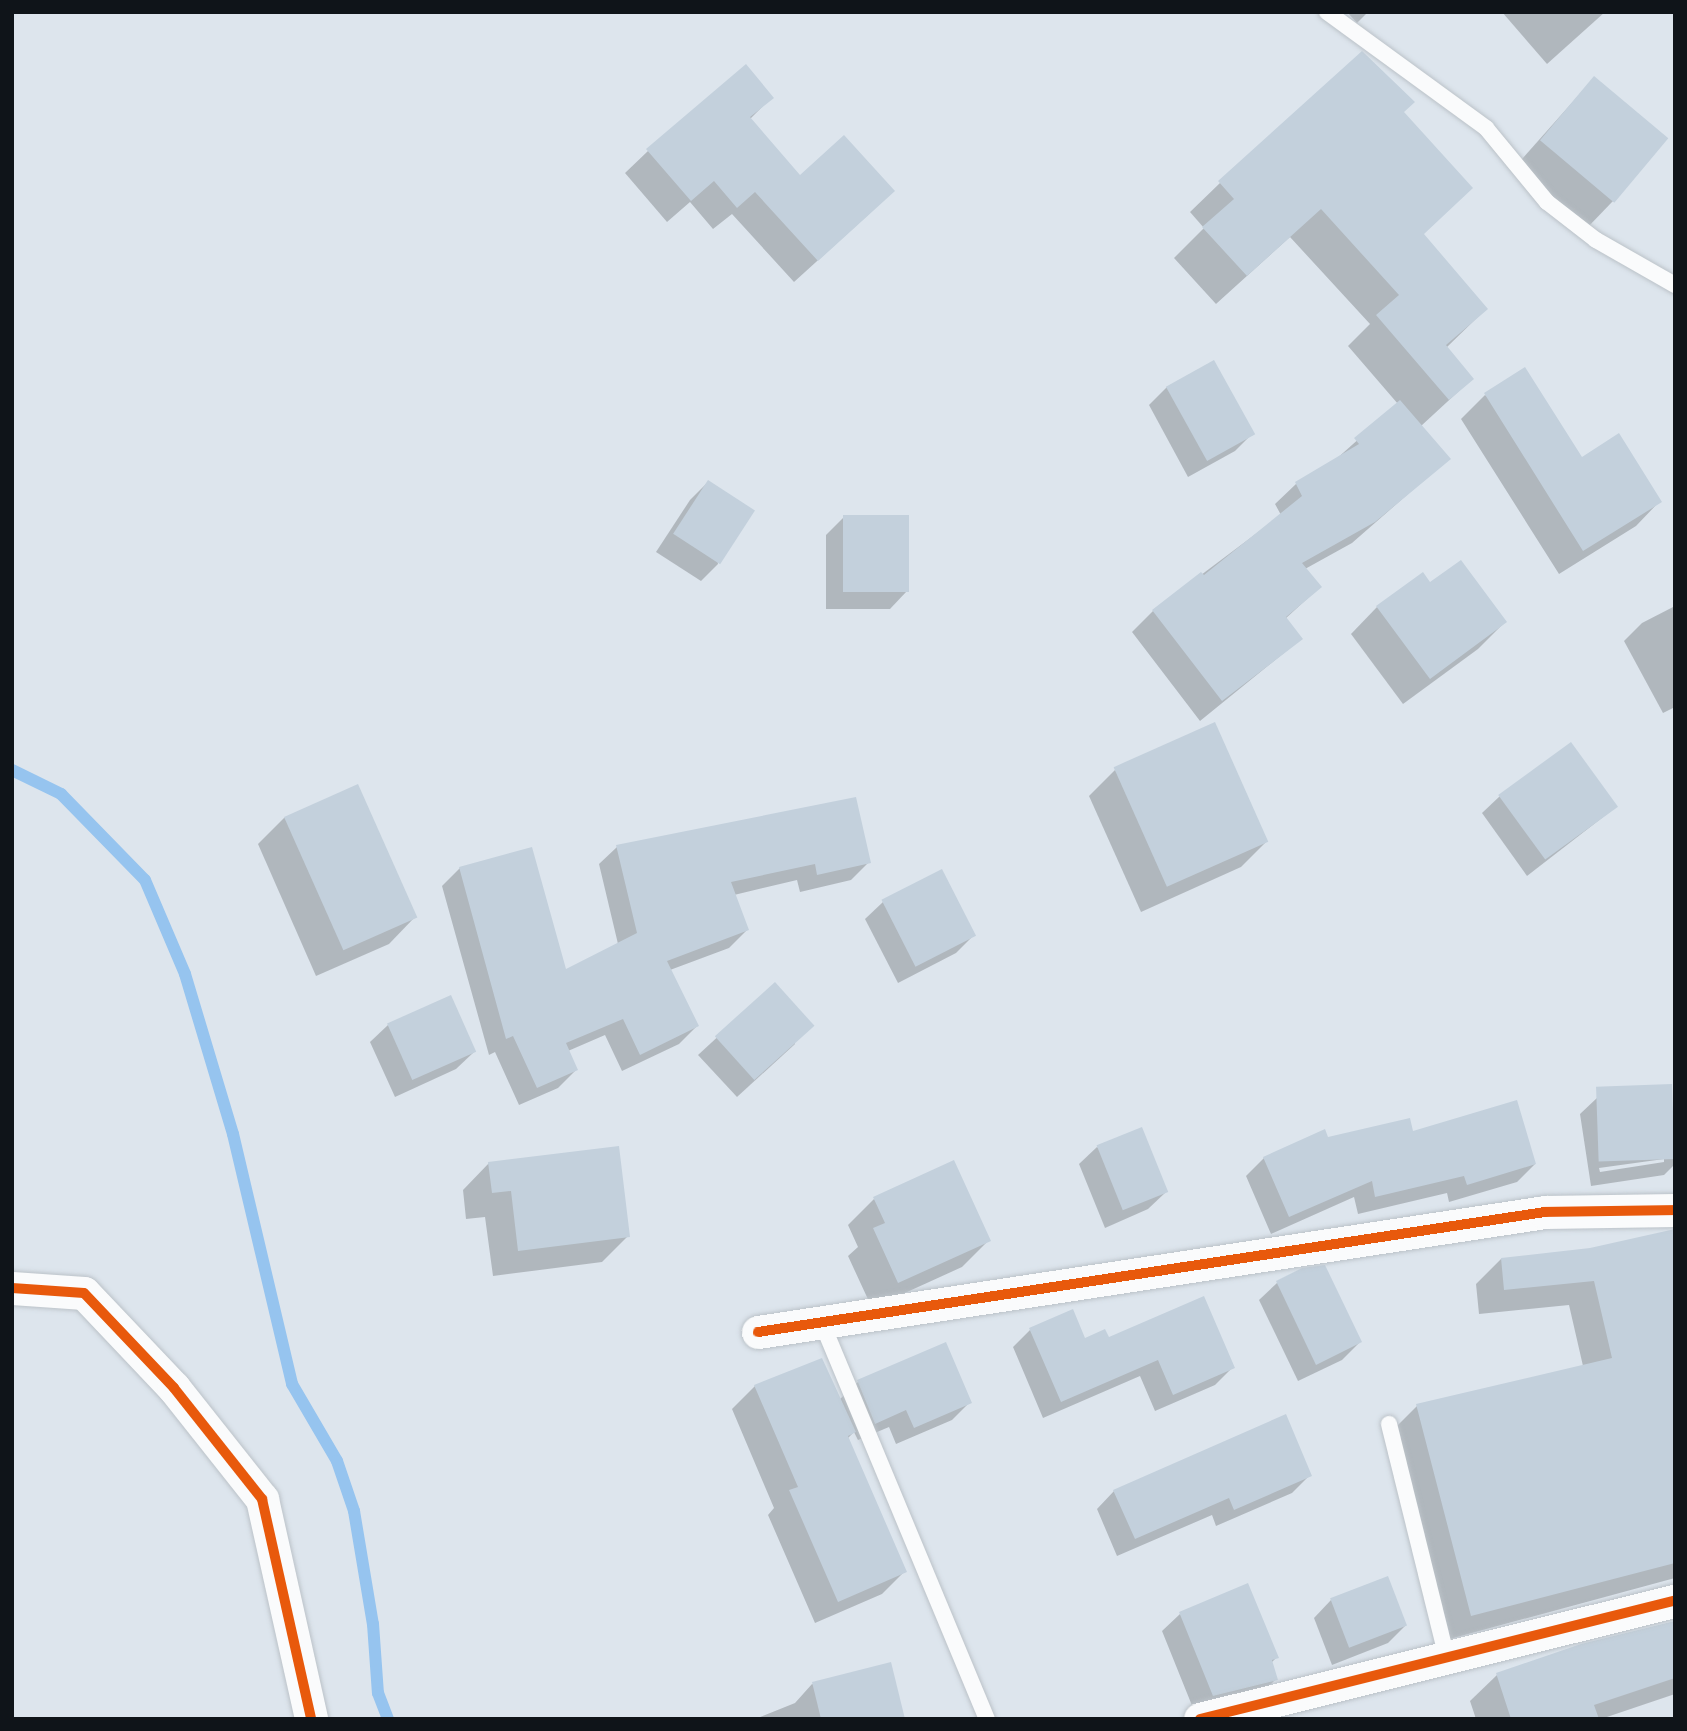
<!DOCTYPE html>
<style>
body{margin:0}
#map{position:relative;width:1687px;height:1731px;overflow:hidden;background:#dde5ed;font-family:Inter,sans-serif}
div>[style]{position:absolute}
.shadow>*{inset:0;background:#0003}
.stream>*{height:12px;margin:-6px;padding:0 6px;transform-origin:6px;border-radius:6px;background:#96c4ef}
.building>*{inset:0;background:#c3d0dc;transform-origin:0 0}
.roads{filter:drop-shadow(0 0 2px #bbc2c8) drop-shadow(0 0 2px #bbc2c8)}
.lane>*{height:16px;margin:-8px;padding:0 8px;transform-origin:8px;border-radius:8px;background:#fafbfc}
.street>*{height:33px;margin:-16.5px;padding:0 16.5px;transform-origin:16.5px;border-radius:16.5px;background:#fafbfc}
.cycleway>*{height:10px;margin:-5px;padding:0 5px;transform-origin:5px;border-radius:5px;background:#e8590c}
span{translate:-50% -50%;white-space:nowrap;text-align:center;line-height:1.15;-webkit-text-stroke:5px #d6e5f4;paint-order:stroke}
.frame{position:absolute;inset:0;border:14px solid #0f1419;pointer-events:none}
</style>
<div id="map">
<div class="shadow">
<i style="clip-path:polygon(1347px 12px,1368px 12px,1357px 23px)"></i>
<i style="clip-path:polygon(1502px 12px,1605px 12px,1547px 64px)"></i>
<i style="clip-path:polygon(1594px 78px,1613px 201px,1587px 228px,1515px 167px)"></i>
<i style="clip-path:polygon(771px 98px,750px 119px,799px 178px,870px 213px,794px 282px,732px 214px,713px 229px,690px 202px,667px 222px,625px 173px,648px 151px)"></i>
<i style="clip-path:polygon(1402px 113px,1471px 188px,1422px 235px,1486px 309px,1446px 348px,1472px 379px,1421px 426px,1448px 459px,1352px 543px,1305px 569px,1320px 587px,1285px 619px,1301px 639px,1200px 721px,1132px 632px,1153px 611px,1281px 515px,1275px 504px,1296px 484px,1334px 461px,1398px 404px,1348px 346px,1370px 324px,1290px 237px,1216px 304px,1174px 258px,1204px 228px,1190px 212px,1220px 183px)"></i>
<i style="clip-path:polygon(1167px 387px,1253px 433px,1235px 451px,1188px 477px,1149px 405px)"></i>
<i style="clip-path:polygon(1485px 395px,1581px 459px,1659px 502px,1636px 526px,1559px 574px,1461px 419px)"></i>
<i style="clip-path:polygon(708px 482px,718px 564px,701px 581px,656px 552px,690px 500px)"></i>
<i style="clip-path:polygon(844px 517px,907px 591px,890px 609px,826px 609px,826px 535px)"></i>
<i style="clip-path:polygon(1429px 584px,1505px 622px,1478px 649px,1403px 704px,1351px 634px,1377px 607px)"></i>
<i style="clip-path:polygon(1675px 606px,1675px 707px,1663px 713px,1624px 641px,1642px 623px)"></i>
<i style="clip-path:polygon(1115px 770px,1267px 841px,1241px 867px,1141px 912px,1089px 796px)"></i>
<i style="clip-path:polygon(357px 786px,415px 917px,389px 944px,316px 976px,258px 844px,284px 818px)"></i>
<i style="clip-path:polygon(1500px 796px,1616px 807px,1527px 876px,1482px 813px)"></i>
<i style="clip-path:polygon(617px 847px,869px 862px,851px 880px,800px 892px,797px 880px,734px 895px,747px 930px,729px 948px,670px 970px,697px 1026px,679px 1044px,622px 1071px,605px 1035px,568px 1051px,576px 1070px,558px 1088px,519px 1105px,495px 1052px,489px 1055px,442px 886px,460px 868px,565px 972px,618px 944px,599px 864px)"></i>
<i style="clip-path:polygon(941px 871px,974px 935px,956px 953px,898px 983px,865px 919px,883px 902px)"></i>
<i style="clip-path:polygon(775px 984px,795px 1044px,737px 1097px,698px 1055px)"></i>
<i style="clip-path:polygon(388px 1025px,474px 1052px,456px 1069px,395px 1097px,370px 1042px)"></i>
<i style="clip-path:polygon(evenodd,1671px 1086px,1675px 1164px,1664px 1175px,1591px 1186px,1580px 1114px,1598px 1097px,1671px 1086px,1664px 1159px,1664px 1162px,1600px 1172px,1599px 1168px,1664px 1159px)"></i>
<i style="clip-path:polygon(1411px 1133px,1535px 1164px,1517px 1182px,1449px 1202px,1447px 1193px,1358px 1214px,1354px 1197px,1271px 1234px,1246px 1176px,1264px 1158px,1327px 1139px)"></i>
<i style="clip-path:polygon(1097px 1147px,1166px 1192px,1148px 1209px,1105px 1228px,1079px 1164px)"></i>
<i style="clip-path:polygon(489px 1163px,628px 1236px,602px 1262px,493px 1276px,485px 1217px,466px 1219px,463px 1190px)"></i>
<i style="clip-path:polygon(874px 1199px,989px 1240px,962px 1267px,872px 1308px,848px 1256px,858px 1247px,848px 1225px)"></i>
<i style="clip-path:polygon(1675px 1231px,1675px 1578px,1446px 1640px,1392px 1431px,1417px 1406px,1583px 1366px,1569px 1305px,1479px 1314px,1476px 1284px,1501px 1259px,1590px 1250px)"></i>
<i style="clip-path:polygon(1303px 1270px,1360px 1342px,1342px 1360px,1298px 1381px,1259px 1300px,1277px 1283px)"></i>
<i style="clip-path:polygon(1030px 1330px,1084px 1340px,1108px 1339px,1233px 1367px,1215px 1385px,1155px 1411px,1140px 1376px,1043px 1418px,1013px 1347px)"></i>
<i style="clip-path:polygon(858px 1382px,970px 1402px,952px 1420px,896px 1444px,889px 1427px,858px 1440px,854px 1432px,847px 1439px,905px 1571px,882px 1594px,815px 1623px,768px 1515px,774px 1508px,732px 1409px,755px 1386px,839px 1400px)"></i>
<i style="clip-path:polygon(1310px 1475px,1292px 1493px,1216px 1526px,1212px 1515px,1117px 1556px,1097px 1509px,1114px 1491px)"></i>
<i style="clip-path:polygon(1331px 1600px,1405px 1626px,1388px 1643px,1332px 1665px,1314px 1618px)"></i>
<i style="clip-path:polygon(1180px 1614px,1277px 1657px,1271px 1663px,1276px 1679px,1258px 1697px,1195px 1713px,1162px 1631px)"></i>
<i style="clip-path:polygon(1675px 1623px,1675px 1694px,1601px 1719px,1476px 1719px,1470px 1701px,1497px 1675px)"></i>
<i style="clip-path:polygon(812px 1684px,904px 1719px,755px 1719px,795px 1703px)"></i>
</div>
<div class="stream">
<i style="left:12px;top:770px;width:55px;rotate:26.1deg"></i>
<i style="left:61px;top:794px;width:120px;rotate:45.7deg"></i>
<i style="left:145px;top:880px;width:102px;rotate:66.9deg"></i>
<i style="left:185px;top:974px;width:167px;rotate:73.3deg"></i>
<i style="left:233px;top:1134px;width:257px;rotate:76.7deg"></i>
<i style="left:292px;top:1384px;width:89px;rotate:59.7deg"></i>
<i style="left:337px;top:1461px;width:53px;rotate:71.2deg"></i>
<i style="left:354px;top:1511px;width:115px;rotate:80.5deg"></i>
<i style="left:373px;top:1624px;width:69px;rotate:85.9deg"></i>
<i style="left:378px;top:1693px;width:28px;rotate:69deg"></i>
</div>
<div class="building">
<i style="clip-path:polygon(1362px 51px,1415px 102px,1404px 112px,1473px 188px,1424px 234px,1488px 309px,1446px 345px,1474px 379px,1449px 400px,1376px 315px,1399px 295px,1321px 209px,1247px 276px,1202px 227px,1234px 199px,1218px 181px)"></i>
<i style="clip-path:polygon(746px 64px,774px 98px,750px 117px,800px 175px,844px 135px,895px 191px,818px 261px,755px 192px,737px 208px,714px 181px,691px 201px,646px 149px)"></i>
<i style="left:1594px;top:76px;width:97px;height:84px;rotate:40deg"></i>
<i style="left:1214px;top:360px;width:85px;height:55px;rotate:61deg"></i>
<i style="clip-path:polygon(1525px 367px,1582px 457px,1619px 433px,1662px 502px,1583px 551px,1484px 393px)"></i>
<i style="clip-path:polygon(1400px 400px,1451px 459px,1375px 522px,1302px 563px,1322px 587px,1286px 617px,1303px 639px,1222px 701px,1152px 610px,1201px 572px,1204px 575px,1302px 496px,1295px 482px,1359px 444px,1354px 438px)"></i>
<i style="left:708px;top:480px;width:56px;height:64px;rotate:33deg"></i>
<i style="left:843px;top:515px;width:66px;height:77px"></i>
<i style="clip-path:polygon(1461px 560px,1507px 622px,1430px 679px,1376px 606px,1423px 572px,1430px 582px)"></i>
<i style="left:1215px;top:722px;width:131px;height:111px;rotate:66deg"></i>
<i style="left:1571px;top:742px;width:80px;height:90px;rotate:54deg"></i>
<i style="left:358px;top:784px;width:146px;height:81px;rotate:66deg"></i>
<i style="clip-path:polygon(856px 797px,871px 863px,817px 875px,815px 864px,731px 882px,749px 930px,667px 961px,699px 1026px,640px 1055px,623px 1019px,566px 1043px,578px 1070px,537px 1088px,513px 1036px,506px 1039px,459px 867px,532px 847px,566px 969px,637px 933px,616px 845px)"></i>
<i style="left:942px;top:869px;width:75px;height:68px;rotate:63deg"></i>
<i style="left:775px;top:982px;width:59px;height:81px;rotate:48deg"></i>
<i style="left:451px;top:995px;width:62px;height:70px;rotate:66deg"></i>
<i style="left:1672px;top:1084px;width:75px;height:76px;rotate:88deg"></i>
<i style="clip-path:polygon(1517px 1100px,1536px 1164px,1467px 1185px,1464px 1176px,1375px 1197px,1372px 1181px,1289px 1217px,1263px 1157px,1325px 1129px,1328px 1137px,1410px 1118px,1413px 1131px)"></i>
<i style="left:1142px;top:1127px;width:70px;height:49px;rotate:68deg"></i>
<i style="clip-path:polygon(619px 1146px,630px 1237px,518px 1251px,511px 1191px,492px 1193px,488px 1162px)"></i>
<i style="clip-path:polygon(954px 1160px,991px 1241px,898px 1283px,873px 1228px,885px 1223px,873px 1197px)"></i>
<i style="clip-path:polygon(1675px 1229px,1675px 1563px,1471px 1616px,1416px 1404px,1612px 1358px,1594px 1281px,1504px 1290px,1501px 1258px,1590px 1248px)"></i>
<i style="clip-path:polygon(1325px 1265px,1362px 1342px,1316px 1365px,1276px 1281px,1302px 1268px)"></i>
<i style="clip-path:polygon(1204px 1296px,1235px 1368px,1173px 1395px,1158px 1360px,1061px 1402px,1029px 1328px,1073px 1309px,1085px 1338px,1105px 1329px,1109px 1337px)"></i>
<i style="clip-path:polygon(946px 1342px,972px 1403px,914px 1428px,906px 1410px,875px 1424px,857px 1380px)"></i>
<i style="clip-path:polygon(822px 1358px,856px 1432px,848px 1436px,907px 1572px,838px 1602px,789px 1490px,798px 1487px,754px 1385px)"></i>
<i style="clip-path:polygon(1286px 1414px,1312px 1476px,1234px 1510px,1229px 1498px,1135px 1539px,1113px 1490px)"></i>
<i style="left:1388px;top:1576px;width:53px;height:62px;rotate:69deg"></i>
<i style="clip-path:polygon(1248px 1583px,1279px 1658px,1272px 1660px,1278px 1680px,1213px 1696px,1179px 1612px)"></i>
<i style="clip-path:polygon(1675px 1621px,1675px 1678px,1594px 1705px,1599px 1719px,1511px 1719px,1496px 1673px,1581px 1644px)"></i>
<i style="clip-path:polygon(891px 1662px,905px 1719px,821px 1719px,812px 1682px)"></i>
</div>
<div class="roads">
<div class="lane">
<i style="left:1327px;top:12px;width:197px;rotate:36.1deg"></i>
<i style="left:1486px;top:128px;width:96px;rotate:50.5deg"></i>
<i style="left:1547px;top:202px;width:62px;rotate:37.8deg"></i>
<i style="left:1596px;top:240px;width:91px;rotate:29.7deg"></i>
<i style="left:822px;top:1323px;width:429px;rotate:67.4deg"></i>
<i style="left:1389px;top:1424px;width:241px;rotate:76.1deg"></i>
</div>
<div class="street">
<i style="left:12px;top:1288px;width:72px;rotate:4deg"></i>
<i style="left:84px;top:1293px;width:131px;rotate:46.5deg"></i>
<i style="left:174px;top:1388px;width:142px;rotate:51.6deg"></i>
<i style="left:262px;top:1499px;width:225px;rotate:77.4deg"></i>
<i style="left:758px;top:1332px;width:796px;rotate:-8.67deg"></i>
<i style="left:1545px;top:1212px;width:130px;rotate:-0.9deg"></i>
<i style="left:1200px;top:1719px;width:489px;rotate:-14deg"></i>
</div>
</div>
<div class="cycleway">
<i style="left:12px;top:1288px;width:72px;rotate:4deg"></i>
<i style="left:84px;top:1293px;width:131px;rotate:46.5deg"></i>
<i style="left:174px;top:1388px;width:142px;rotate:51.6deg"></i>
<i style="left:262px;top:1499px;width:225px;rotate:77.4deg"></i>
<i style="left:758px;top:1332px;width:796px;rotate:-8.67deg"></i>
<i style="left:1545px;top:1212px;width:130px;rotate:-0.9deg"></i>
<i style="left:1200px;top:1719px;width:489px;rotate:-14deg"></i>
</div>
<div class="frame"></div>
</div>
